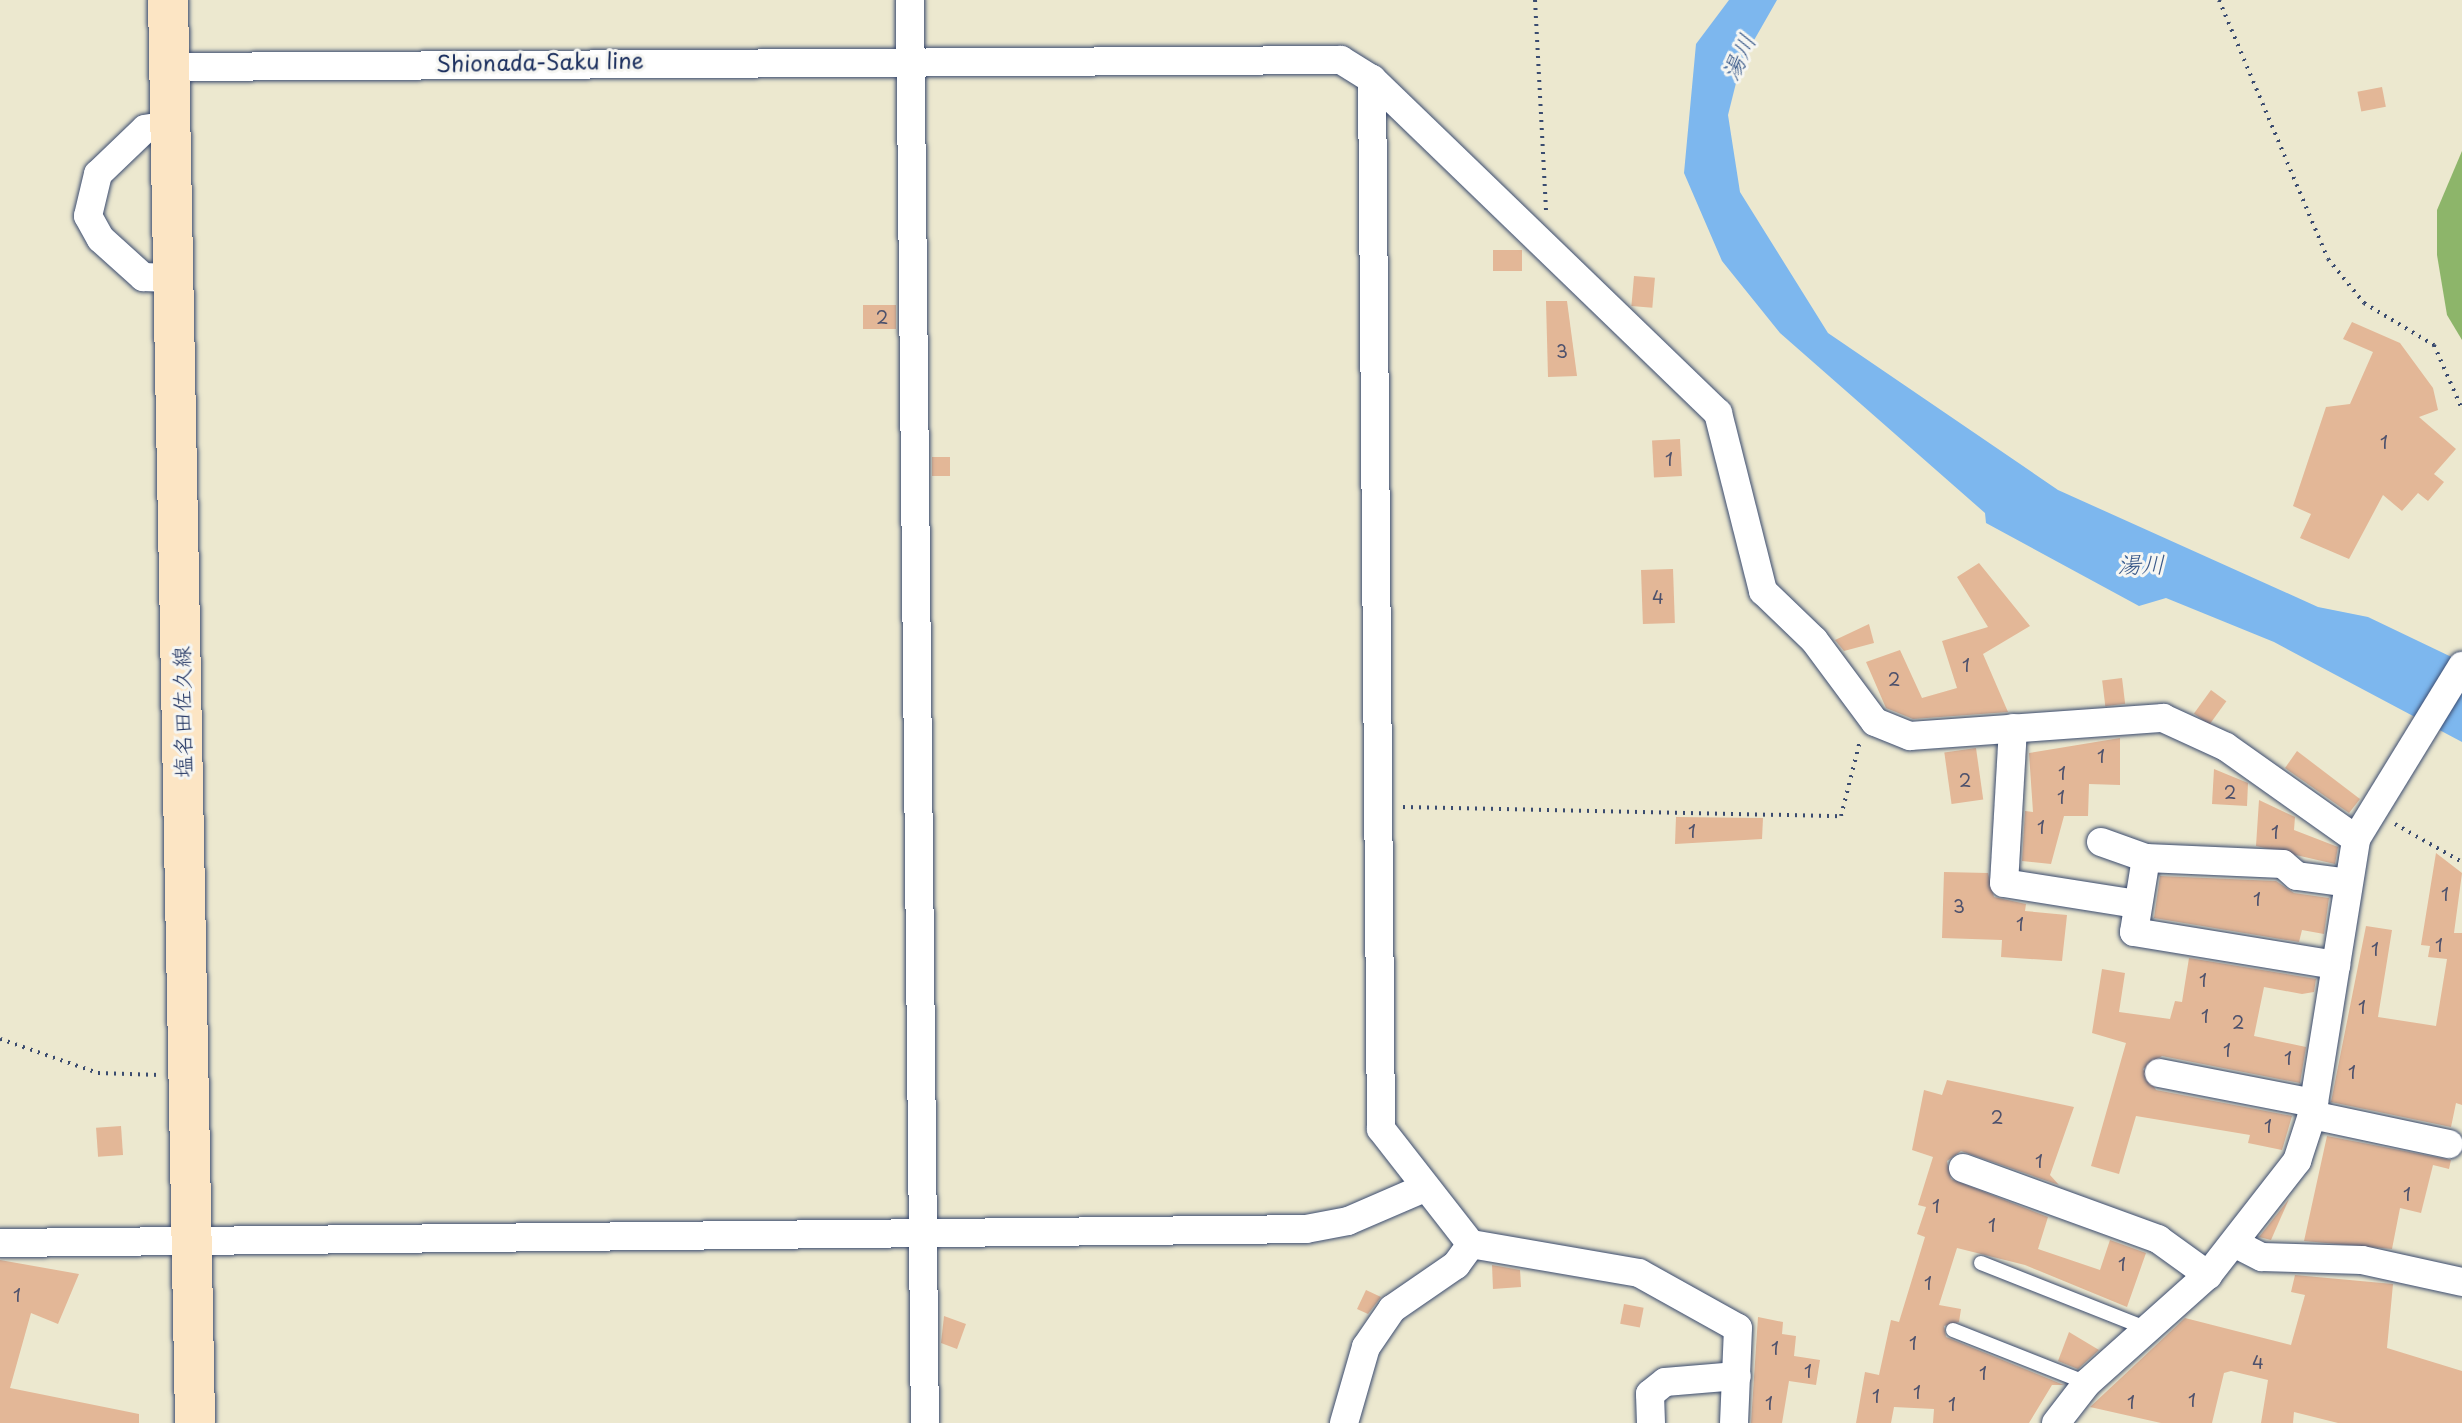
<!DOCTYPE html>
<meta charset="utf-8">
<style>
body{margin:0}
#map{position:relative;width:2462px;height:1423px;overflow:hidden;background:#ece8cf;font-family:"Playpen Sans","Klee One",sans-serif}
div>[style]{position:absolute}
.forest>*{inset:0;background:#8db56a}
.water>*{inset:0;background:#7db7ee}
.building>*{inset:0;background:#e3b797;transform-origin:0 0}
.path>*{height:4px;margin-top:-2px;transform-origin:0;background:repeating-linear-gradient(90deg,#3a4b6f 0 2px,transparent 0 8px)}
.roads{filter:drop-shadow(0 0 2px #3a4b6f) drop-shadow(0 0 2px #3a4b6f)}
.service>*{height:14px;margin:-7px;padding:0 7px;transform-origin:7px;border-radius:7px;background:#fff}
.minor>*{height:28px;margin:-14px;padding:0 14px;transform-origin:14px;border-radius:14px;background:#fff}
.secondary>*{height:40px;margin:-20px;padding:0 20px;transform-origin:20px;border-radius:20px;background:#fce5c4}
span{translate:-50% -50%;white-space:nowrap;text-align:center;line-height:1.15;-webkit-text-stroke:6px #f6f6f2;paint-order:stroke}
.number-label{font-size:18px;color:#4d516c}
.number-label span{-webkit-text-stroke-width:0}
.street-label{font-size:22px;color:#1b2f5e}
.water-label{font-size:24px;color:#385889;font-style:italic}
</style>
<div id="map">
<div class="forest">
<i style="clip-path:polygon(2462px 151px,2462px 340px,2447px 315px,2437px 255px,2437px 210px)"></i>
</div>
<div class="water">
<i style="clip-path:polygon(1729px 0,1777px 0,1741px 63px,1728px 115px,1740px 192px,1828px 333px,2058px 490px,2318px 607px,2368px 617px,2462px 662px,2462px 742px,2274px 642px,2166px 598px,2139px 606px,1986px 523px,1985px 513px,1780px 333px,1722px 261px,1684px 173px,1696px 44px)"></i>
</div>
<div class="building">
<i style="left:2382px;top:87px;width:20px;height:25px;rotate:79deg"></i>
<i style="left:1522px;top:250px;width:21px;height:29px;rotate:90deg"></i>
<i style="left:1634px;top:276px;width:21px;height:30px;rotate:5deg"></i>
<i style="clip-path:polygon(1546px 301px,1567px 301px,1577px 376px,1548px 377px)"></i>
<i style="left:863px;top:305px;width:33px;height:24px"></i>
<i style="clip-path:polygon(2352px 322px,2400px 343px,2433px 388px,2438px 410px,2419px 417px,2456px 449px,2434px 474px,2444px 482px,2428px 501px,2418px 493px,2402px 511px,2383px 495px,2349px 559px,2300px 538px,2311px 514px,2293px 506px,2326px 407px,2350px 404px,2373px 352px,2343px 339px)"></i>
<i style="left:1680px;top:439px;width:37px;height:28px;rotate:87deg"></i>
<i style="left:932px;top:457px;width:18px;height:19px"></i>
<i style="clip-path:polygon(1979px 563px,2030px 626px,1983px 654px,2008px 712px,1913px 719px,1886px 708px,1866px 662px,1900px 650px,1922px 698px,1957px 688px,1942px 641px,1988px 627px,1957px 577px)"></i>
<i style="left:1673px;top:569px;width:54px;height:32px;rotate:88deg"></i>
<i style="clip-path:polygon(1869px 624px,1874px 643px,1844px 651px,1835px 640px)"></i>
<i style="left:2122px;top:678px;width:26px;height:20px;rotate:83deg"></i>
<i style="left:2211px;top:690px;width:19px;height:29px;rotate:36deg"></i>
<i style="clip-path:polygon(2120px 738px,2120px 785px,2089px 784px,2088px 816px,2064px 816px,2051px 864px,2022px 861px,2025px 811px,2033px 812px,2029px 753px)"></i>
<i style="left:1976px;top:748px;width:52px;height:32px;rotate:82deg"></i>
<i style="clip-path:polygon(2297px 751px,2360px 799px,2349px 813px,2285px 768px)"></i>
<i style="clip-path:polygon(2214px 769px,2248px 783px,2247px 806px,2212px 804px)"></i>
<i style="clip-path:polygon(2259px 800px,2295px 817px,2294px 830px,2338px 847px,2335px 864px,2256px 846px)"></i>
<i style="clip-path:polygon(1676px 817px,1763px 818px,1762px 839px,1675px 844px)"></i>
<i style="clip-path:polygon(2436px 853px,2462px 873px,2454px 933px,2462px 933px,2462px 1105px,2456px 1103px,2451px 1127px,2331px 1102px,2366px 926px,2392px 930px,2378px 1017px,2436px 1026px,2447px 959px,2428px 957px,2430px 946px,2421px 945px)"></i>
<i style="clip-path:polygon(1944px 872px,1988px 873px,1994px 897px,2026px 904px,2025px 911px,2067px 915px,2062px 961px,2001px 957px,2002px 940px,1942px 938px)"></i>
<i style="clip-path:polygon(2160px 876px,2276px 881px,2294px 893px,2329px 898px,2324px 934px,2302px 930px,2299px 942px,2154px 918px)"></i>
<i style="clip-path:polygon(2189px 958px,2316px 979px,2314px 992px,2302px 994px,2264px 987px,2254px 1036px,2306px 1047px,2300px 1083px,2162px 1056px,2143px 1069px,2156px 1090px,2292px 1116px,2282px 1150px,2248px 1143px,2250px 1135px,2136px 1116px,2119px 1174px,2091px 1166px,2126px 1043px,2092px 1033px,2102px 969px,2125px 973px,2119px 1012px,2170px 1019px,2175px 1001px,2182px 1002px)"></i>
<i style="clip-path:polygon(1947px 1080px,2074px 1107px,2050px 1175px,2059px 1185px,1961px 1151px,1947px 1161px,1951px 1179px,2048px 1217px,2038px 1249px,2100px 1270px,2110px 1240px,2146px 1253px,2127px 1307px,2025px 1265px,1957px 1248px,1939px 1305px,1961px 1309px,1959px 1322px,1944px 1326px,1946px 1337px,2064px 1385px,2052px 1385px,2029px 1423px,1933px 1423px,1934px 1409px,1894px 1407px,1891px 1423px,1856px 1423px,1865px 1372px,1879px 1375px,1891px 1320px,1899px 1322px,1925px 1237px,1917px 1234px,1926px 1207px,1918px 1205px,1933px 1157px,1912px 1150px,1924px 1090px,1942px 1095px)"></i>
<i style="left:121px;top:1126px;width:29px;height:25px;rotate:86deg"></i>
<i style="clip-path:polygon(2327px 1136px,2451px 1160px,2449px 1169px,2433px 1165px,2421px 1213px,2400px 1208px,2392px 1249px,2304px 1241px)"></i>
<i style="clip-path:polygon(2289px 1199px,2271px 1240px,2259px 1237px)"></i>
<i style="clip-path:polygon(0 1260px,79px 1274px,58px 1324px,31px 1313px,10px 1388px,139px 1414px,139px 1423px,0 1423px)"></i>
<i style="clip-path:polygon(1492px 1265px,1520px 1270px,1521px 1287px,1493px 1289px)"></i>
<i style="clip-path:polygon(2295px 1275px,2393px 1284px,2387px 1348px,2462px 1371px,2462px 1423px,2338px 1423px,2294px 1412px,2293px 1423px,2261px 1423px,2268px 1380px,2231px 1371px,2224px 1373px,2212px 1423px,2161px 1423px,2090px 1407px,2185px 1318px,2291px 1345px,2305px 1295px,2291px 1292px)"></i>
<i style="clip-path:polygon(1366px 1290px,1381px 1297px,1368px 1314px,1357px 1309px)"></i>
<i style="left:1624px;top:1304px;width:20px;height:20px;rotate:11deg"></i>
<i style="clip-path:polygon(944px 1316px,966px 1324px,957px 1349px,941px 1343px)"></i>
<i style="clip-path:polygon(1758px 1317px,1783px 1322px,1782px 1334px,1796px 1336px,1794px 1356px,1820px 1360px,1816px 1385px,1789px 1381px,1782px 1423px,1751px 1423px)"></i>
<i style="clip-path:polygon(2069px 1332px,2099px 1350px,2078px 1369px,2058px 1361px)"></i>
</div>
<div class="path">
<i style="left:1535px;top:0;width:213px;rotate:87deg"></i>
<i style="left:2219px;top:0;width:281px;rotate:67.2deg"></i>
<i style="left:2328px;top:259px;width:57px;rotate:50.7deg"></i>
<i style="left:2364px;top:303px;width:82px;rotate:31deg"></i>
<i style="left:2434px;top:345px;width:70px;rotate:66.4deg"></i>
<i style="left:1403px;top:807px;width:438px;rotate:1.2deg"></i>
<i style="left:1841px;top:816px;width:77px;rotate:-75.8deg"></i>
<i style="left:2395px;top:824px;width:77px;rotate:29.6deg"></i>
<i style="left:0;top:1039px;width:104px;rotate:19.1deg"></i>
<i style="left:98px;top:1073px;width:62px;rotate:1.8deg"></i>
</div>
<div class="roads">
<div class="service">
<i style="left:1981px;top:1263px;width:176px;rotate:21.6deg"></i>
<i style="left:1953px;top:1330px;width:144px;rotate:21.6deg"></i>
</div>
<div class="minor">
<i style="left:910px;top:0;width:1423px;rotate:89.4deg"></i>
<i style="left:169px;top:67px;width:1172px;rotate:-0.34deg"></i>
<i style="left:1341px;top:60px;width:36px;rotate:32deg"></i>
<i style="left:1372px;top:79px;width:481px;rotate:44deg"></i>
<i style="left:1718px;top:413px;width:184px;rotate:75.8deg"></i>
<i style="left:1763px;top:591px;width:71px;rotate:43.9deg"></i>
<i style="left:1814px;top:640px;width:102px;rotate:53.4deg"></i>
<i style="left:1875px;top:722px;width:38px;rotate:22deg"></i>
<i style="left:1910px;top:736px;width:254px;rotate:-4.1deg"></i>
<i style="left:2163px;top:718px;width:69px;rotate:24.7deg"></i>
<i style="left:2226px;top:747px;width:159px;rotate:35.3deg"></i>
<i style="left:1372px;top:79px;width:1050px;rotate:89.51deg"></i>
<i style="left:1381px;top:1129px;width:146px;rotate:52deg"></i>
<i style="left:1471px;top:1244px;width:170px;rotate:9.8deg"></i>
<i style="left:1639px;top:1273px;width:113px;rotate:29.1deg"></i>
<i style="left:1738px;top:1328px;width:95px;rotate:92.4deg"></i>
<i style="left:169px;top:125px;width:24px;rotate:171deg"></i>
<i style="left:145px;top:129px;width:65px;rotate:136.2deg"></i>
<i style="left:98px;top:174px;width:43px;rotate:103.4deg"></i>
<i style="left:88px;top:216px;width:26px;rotate:61deg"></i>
<i style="left:101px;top:239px;width:57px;rotate:42.1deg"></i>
<i style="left:143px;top:277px;width:28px;rotate:2deg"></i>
<i style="left:2013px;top:728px;width:155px;rotate:93.3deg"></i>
<i style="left:2004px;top:883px;width:135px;rotate:9deg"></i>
<i style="left:2101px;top:842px;width:48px;rotate:19.6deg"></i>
<i style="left:2146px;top:858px;width:137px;rotate:2.5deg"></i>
<i style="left:2283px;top:864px;width:18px;rotate:41deg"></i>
<i style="left:2297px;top:876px;width:52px;rotate:7.7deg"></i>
<i style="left:2146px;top:858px;width:75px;rotate:99.2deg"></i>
<i style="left:2134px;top:932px;width:205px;rotate:9.3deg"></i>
<i style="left:2159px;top:1073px;width:158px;rotate:11deg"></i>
<i style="left:2312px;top:1115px;width:140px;rotate:12deg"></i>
<i style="left:1963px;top:1168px;width:208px;rotate:20deg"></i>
<i style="left:2158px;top:1239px;width:62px;rotate:35.8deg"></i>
<i style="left:0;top:1243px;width:1306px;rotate:-0.61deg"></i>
<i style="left:1306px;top:1229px;width:43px;rotate:-10.8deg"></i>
<i style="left:1348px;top:1221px;width:81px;rotate:-23.4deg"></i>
<i style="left:2236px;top:1244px;width:29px;rotate:27deg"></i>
<i style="left:2262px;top:1257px;width:100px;rotate:1.7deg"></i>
<i style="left:2362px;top:1260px;width:102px;rotate:12.4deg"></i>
<i style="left:1344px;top:1423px;width:79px;rotate:-73.9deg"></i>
<i style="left:1366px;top:1347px;width:46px;rotate:-55.6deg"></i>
<i style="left:1392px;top:1309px;width:78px;rotate:-34.5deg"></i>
<i style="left:1456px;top:1265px;width:26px;rotate:-54deg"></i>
<i style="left:1651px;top:1423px;width:29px;rotate:-92deg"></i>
<i style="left:1650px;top:1394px;width:19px;rotate:-39deg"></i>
<i style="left:1665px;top:1382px;width:72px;rotate:-4.8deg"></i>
<i style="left:2056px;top:1423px;width:51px;rotate:-52.2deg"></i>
<i style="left:2087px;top:1383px;width:162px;rotate:-41.8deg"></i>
<i style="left:2208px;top:1275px;width:145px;rotate:-52deg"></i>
<i style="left:2297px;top:1161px;width:48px;rotate:-71.9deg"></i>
<i style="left:2312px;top:1115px;width:279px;rotate:-80.9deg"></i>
<i style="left:2356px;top:839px;width:203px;rotate:-58.5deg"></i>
</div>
<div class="secondary">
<i style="left:168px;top:0;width:1423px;rotate:88.91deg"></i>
</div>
</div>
<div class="number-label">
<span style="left:882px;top:317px">2</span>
<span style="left:1562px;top:351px">3</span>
<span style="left:2384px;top:442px">1</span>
<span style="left:1669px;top:459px">1</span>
<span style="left:1658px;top:597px">4</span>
<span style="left:1966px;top:665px">1</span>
<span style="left:1894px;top:679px">2</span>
<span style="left:2101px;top:756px">1</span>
<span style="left:2062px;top:773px">1</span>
<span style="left:1965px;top:780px">2</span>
<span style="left:2230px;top:792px">2</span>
<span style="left:2061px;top:797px">1</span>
<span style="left:2041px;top:827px">1</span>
<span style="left:1692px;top:831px">1</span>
<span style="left:2275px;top:832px">1</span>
<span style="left:2445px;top:894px">1</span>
<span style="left:2257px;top:899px">1</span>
<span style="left:1959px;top:906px">3</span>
<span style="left:2020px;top:924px">1</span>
<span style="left:2439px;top:945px">1</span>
<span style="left:2375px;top:949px">1</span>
<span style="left:2203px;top:980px">1</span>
<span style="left:2362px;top:1007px">1</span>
<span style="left:2205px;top:1016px">1</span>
<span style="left:2238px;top:1022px">2</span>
<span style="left:2227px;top:1050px">1</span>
<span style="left:2288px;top:1058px">1</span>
<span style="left:2352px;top:1072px">1</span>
<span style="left:1997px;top:1117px">2</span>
<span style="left:2268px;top:1126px">1</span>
<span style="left:2039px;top:1161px">1</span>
<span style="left:2407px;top:1194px">1</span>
<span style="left:1936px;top:1206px">1</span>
<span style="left:1992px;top:1225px">1</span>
<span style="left:2122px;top:1264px">1</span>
<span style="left:1928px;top:1283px">1</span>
<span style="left:17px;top:1295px">1</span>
<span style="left:1913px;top:1343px">1</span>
<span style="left:1775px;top:1348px">1</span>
<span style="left:2258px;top:1362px">4</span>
<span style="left:1808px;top:1371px">1</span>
<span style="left:1983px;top:1373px">1</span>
<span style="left:1917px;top:1392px">1</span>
<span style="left:1876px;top:1396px">1</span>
<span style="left:2192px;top:1400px">1</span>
<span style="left:2131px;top:1402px">1</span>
<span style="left:1769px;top:1403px">1</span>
<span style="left:1952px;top:1404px">1</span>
</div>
<div class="street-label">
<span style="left:540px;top:61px;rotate:-1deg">Shionada-Saku line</span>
<span style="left:181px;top:712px;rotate:-91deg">塩名田佐久線</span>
</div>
<div class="water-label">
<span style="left:1738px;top:57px;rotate:-65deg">湯川</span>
<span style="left:2141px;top:564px">湯川</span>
</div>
</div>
